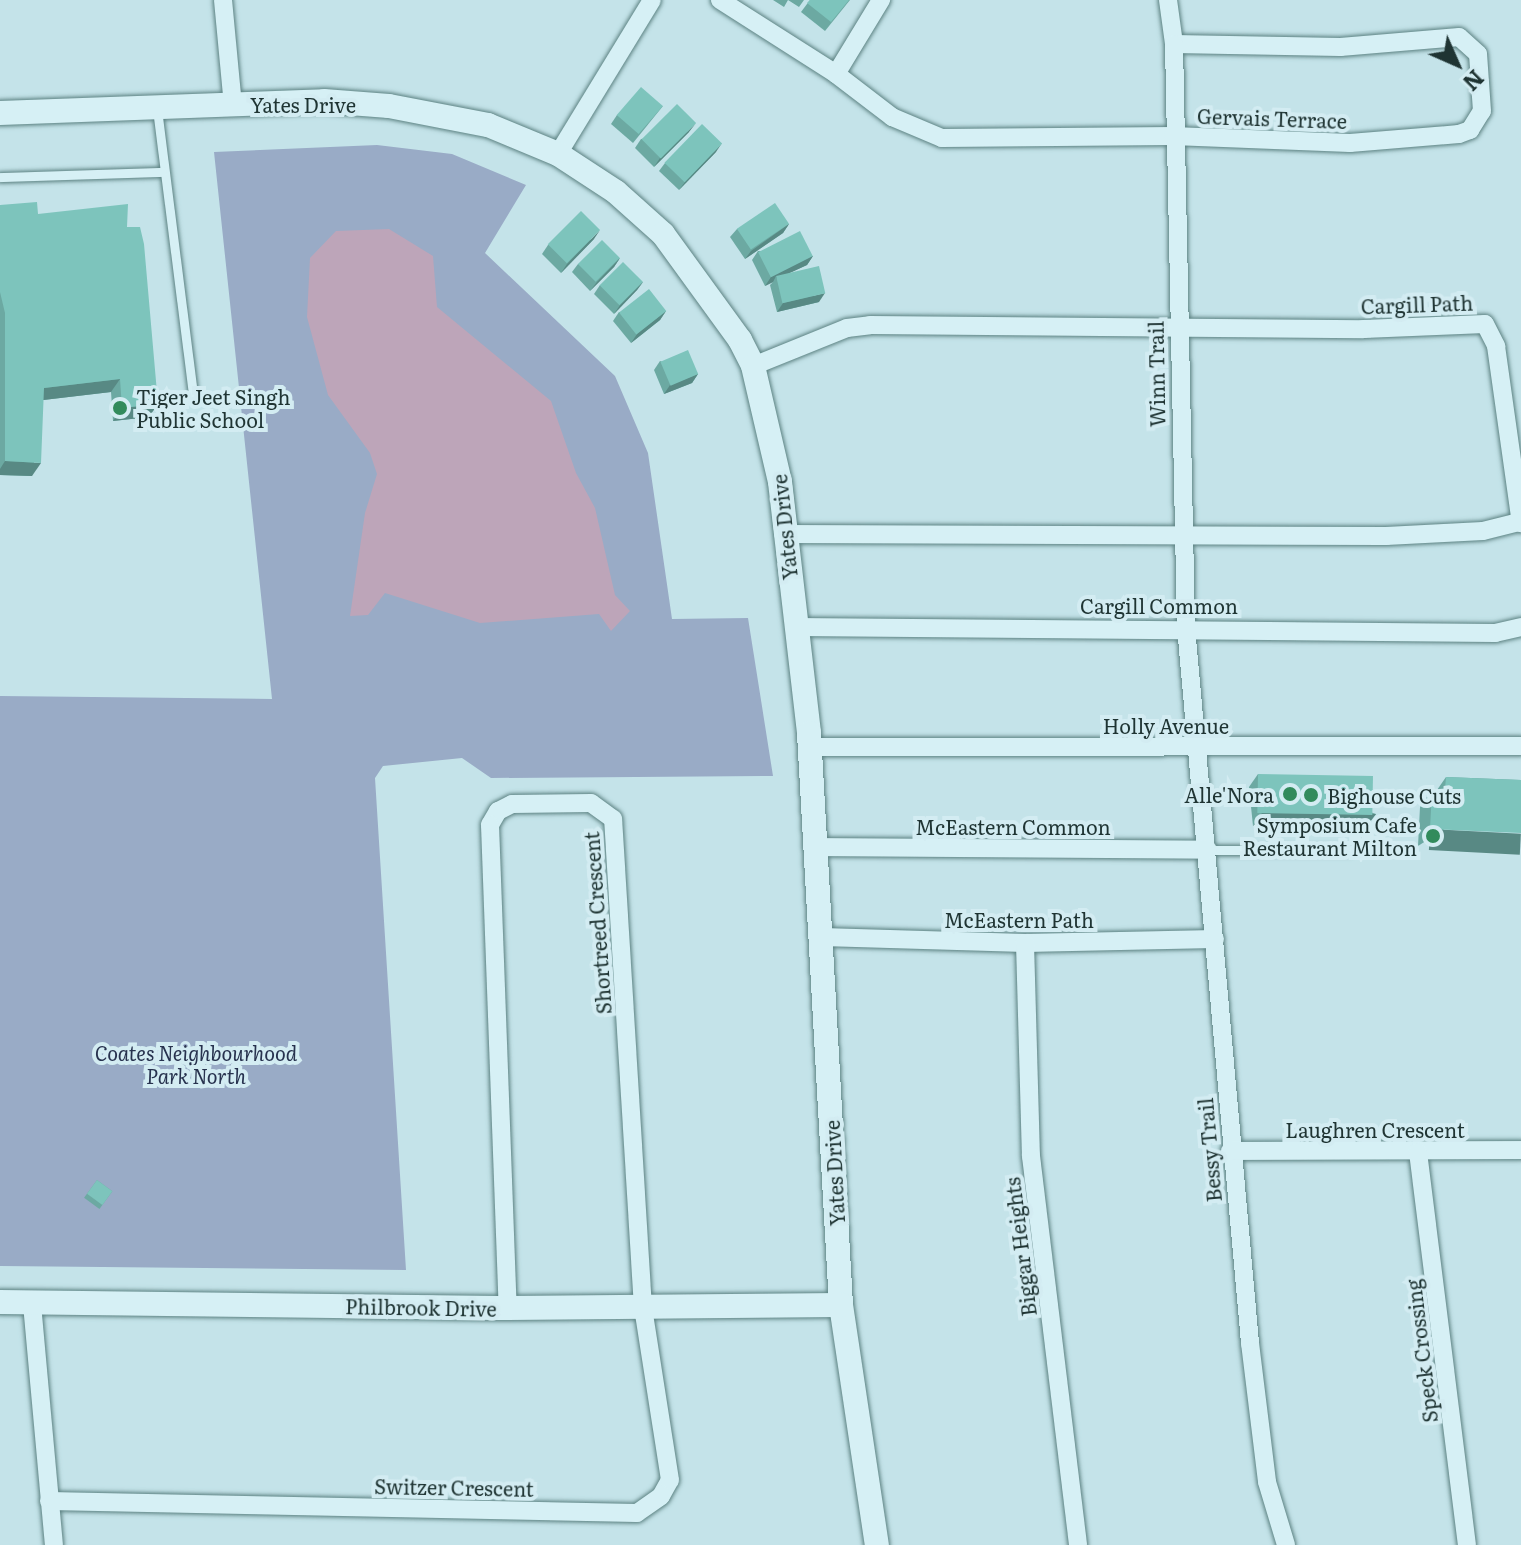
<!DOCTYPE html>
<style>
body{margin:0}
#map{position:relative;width:1521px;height:1545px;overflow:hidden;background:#c4e3e9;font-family:Literata,serif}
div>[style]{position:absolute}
.green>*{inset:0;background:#99abc6}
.water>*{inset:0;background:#bda5b9}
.roads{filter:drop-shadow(0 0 2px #5c8282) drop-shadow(0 0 2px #5c8282)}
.service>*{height:9px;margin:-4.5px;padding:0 4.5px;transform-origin:4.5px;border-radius:4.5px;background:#d6f0f5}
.minor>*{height:18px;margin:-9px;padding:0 9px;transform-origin:9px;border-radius:9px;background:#d6f0f5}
.tertiary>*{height:24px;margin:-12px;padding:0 12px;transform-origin:12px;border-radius:12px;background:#d6f0f5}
.wall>*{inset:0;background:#6ca9a2;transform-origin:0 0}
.shaded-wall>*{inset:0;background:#588984;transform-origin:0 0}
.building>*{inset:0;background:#7dc4bc;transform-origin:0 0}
.dots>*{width:22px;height:22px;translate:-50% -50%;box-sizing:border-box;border:4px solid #d3ecf2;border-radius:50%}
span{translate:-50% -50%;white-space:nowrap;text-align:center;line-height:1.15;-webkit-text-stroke:8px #d3ecf2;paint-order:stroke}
.street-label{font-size:20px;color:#1f3433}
.poi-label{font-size:20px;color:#1f3433}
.left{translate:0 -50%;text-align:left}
.right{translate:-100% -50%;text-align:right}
.park-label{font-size:20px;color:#27324e;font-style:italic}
.north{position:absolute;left:1417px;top:24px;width:80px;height:80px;-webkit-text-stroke:6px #d3ecf2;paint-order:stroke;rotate:135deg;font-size:22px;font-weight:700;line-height:32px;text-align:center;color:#1f3433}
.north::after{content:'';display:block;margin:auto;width:28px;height:36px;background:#1f3433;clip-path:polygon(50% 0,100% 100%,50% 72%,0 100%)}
</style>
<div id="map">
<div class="green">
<i style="clip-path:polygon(377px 145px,452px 154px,526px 185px,485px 253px,615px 376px,648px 453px,672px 619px,748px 618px,773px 776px,491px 778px,462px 758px,383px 766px,375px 778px,406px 1270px,0 1266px,0 696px,272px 699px,214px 152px)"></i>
</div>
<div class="water">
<i style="clip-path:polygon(389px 229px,433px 256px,437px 307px,551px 401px,576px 473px,595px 508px,615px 595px,630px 611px,611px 631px,599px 614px,480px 623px,385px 593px,368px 615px,350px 616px,365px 513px,377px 474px,370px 453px,328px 395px,307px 317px,310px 258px,336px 231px)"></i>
</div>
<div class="roads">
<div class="service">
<i style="left:157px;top:109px;width:288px;rotate:82.8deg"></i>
<i style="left:0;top:177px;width:162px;rotate:-1.8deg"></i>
<i style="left:1208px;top:850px;width:141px"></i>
</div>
<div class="minor">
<i style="left:223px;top:0;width:105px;rotate:84.6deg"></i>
<i style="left:720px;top:0;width:138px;rotate:32.5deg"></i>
<i style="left:836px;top:74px;width:71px;rotate:37.5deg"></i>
<i style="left:892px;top:117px;width:54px;rotate:22.8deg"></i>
<i style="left:942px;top:138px;width:231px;rotate:-0.5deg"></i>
<i style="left:1173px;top:136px;width:177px;rotate:2.3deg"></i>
<i style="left:1350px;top:143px;width:109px;rotate:-4.7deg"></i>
<i style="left:1459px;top:134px;width:12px;rotate:-20deg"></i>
<i style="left:1470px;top:130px;width:22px;rotate:-58deg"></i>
<i style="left:1482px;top:111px;width:57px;rotate:-94deg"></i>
<i style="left:1478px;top:54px;width:25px;rotate:-138deg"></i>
<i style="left:1459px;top:37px;width:119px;rotate:175.2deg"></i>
<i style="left:1340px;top:47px;width:166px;rotate:-179deg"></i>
<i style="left:1168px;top:0;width:44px;rotate:82.2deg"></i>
<i style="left:1174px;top:44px;width:583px;rotate:88.82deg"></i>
<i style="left:1186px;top:627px;width:719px;rotate:84.89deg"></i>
<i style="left:1250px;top:1343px;width:140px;rotate:83deg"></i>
<i style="left:1267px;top:1482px;width:66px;rotate:73.2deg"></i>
<i style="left:836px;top:74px;width:87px;rotate:-58.7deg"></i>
<i style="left:558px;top:154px;width:180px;rotate:-58.6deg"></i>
<i style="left:753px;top:366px;width:101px;rotate:-22deg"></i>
<i style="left:847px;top:328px;width:23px;rotate:-7deg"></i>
<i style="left:870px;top:325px;width:493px;rotate:0.5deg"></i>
<i style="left:1363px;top:329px;width:122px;rotate:-2.3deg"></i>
<i style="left:1485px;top:324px;width:25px;rotate:63deg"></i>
<i style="left:1496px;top:346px;width:179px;rotate:82deg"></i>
<i style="left:783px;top:534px;width:603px;rotate:0.19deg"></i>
<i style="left:1386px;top:536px;width:97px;rotate:-3deg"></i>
<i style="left:1483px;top:531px;width:38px;rotate:-14deg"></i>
<i style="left:795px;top:627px;width:700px;rotate:0.49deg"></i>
<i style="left:1495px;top:633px;width:27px;rotate:-13deg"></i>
<i style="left:810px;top:747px;width:711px;rotate:-0.08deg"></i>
<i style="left:818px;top:847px;width:390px;rotate:0.4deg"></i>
<i style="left:822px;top:937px;width:203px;rotate:1.7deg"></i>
<i style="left:1025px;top:943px;width:190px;rotate:-1.2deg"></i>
<i style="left:1025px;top:943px;width:213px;rotate:88.4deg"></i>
<i style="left:1031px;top:1156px;width:392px;rotate:83.1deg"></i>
<i style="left:1230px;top:1151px;width:291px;rotate:-0.2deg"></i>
<i style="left:1418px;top:1152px;width:396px;rotate:82.9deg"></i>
<i style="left:32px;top:1304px;width:242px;rotate:84.8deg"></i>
<i style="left:49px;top:1501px;width:588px;rotate:1.17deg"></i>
<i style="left:637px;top:1513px;width:29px;rotate:-35deg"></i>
<i style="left:661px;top:1496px;width:18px;rotate:-61deg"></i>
<i style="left:670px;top:1480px;width:174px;rotate:-98.9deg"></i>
<i style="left:643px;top:1308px;width:490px;rotate:-93.5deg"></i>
<i style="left:613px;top:819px;width:27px;rotate:-144deg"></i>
<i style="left:591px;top:803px;width:79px;rotate:179.3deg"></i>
<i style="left:512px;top:804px;width:16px;rotate:153deg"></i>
<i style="left:498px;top:811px;width:16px;rotate:120deg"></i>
<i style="left:490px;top:825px;width:483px;rotate:87.9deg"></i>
</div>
<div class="tertiary">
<i style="left:0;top:113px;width:324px;rotate:-2.1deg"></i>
<i style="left:324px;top:101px;width:65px;rotate:4.4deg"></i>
<i style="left:389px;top:106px;width:101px;rotate:10.9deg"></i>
<i style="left:488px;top:125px;width:76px;rotate:22.5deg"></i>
<i style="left:558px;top:154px;width:69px;rotate:33.2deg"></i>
<i style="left:616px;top:192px;width:63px;rotate:41.8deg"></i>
<i style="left:663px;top:234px;width:131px;rotate:54deg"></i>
<i style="left:740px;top:340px;width:29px;rotate:63deg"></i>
<i style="left:753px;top:366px;width:119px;rotate:76.9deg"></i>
<i style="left:780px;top:482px;width:253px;rotate:83.4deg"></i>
<i style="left:809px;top:733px;width:573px;rotate:86.8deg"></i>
<i style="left:841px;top:1305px;width:243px;rotate:81.5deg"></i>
<i style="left:0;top:1302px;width:508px;rotate:0.68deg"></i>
<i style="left:508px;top:1308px;width:333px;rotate:-0.5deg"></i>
</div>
</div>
<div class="wall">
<i style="clip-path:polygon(773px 0,804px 0,799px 7px,788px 0,784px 7px)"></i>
<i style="clip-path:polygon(810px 0,850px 0,825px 31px,801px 12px)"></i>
<i style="clip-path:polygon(663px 106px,633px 143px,611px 124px,617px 115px)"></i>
<i style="clip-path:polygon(689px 132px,654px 167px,635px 148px,641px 139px)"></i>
<i style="clip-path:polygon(716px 152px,679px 190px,659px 171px,665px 163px)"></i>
<i style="clip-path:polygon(0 205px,38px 214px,127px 227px,149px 417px,113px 421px,111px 392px,43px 400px,32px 476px,0 475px)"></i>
<i style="clip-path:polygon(789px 224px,783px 233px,745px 259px,730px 237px,737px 229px)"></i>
<i style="clip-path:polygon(594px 239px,561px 273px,542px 254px,548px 245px)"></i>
<i style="clip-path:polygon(758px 251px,813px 256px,807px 265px,789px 273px,819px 302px,777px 312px,770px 285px,773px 282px,765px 286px,752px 260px)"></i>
<i style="clip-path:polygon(620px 258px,614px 267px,590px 291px,572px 272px,578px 264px)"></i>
<i style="clip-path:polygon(643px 282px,637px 290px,614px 314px,594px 294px,600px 285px)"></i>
<i style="clip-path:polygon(666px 311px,660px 320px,631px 343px,613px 321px,619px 312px)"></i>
<i style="clip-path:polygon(660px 361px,698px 374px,692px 383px,664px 394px,654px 370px)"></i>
<i style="clip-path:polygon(1258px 774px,1376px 814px,1366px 827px,1253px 826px,1249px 787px)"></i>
<i style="clip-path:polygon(1446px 777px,1521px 780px,1418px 846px,1420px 807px,1432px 790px,1437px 790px)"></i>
<i style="left:97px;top:1180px;width:19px;height:22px;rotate:36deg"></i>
</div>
<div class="shaded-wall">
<i style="clip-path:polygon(696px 123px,689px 132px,654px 167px,660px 158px)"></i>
<i style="clip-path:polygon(722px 143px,716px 152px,679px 190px,685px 182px)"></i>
<i style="clip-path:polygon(789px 224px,783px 233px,745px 259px,751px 251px)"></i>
<i style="clip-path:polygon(600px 230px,594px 239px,561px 273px,567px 264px)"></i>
<i style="clip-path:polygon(813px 256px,807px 265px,777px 279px,776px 276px,773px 282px,765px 286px,771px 277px)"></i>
<i style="clip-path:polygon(620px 258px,614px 267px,590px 291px,597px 282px)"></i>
<i style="clip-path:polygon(643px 282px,637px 290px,614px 314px,620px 305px)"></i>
<i style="clip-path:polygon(825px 293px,819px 302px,777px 312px,783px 303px)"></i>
<i style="clip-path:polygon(666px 311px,660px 320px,631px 343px,637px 334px)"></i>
<i style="clip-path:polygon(698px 374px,692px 383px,664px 394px,670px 385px)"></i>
<i style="clip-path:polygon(120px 379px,111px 392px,35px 401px,44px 388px)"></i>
<i style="clip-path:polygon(158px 404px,149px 417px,113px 421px,122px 408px)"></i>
<i style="clip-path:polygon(5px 461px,41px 463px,32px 476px,0 475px,0 469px)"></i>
<i style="clip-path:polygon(1262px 813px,1376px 814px,1366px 827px,1253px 826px)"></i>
<i style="left:1430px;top:829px;width:91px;height:21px;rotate:3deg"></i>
</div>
<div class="building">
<i style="clip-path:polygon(810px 0,849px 0,831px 22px,807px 3px)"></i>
<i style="left:641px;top:87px;width:29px;height:37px;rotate:41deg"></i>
<i style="left:677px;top:104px;width:27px;height:50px;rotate:45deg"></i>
<i style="left:702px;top:124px;width:28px;height:54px;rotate:44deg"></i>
<i style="clip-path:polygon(37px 202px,38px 214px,128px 204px,127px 227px,140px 227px,144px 244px,158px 404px,122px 408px,120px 379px,44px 388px,41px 463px,5px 461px,5px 313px,0 292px,0 205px)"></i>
<i style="left:775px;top:203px;width:25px;height:46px;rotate:56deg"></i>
<i style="left:581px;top:211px;width:27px;height:47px;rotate:45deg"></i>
<i style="left:800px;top:231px;width:28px;height:47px;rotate:63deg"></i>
<i style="left:602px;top:240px;width:25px;height:34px;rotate:45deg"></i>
<i style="left:623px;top:262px;width:28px;height:33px;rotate:45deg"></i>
<i style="left:819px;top:266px;width:28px;height:44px;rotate:77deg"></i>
<i style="left:649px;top:289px;width:28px;height:38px;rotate:52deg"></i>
<i style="left:688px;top:350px;width:26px;height:30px;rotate:67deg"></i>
<i style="left:1258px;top:774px;width:115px;height:39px;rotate:1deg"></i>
<i style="clip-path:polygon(1446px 777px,1521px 780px,1521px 833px,1430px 829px,1432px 790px,1445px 789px)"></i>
<i style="left:97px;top:1180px;width:19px;height:17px;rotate:36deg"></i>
</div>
<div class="dots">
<i style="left:120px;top:408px;background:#328b5c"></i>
<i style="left:1290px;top:794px;background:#328b5c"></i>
<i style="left:1311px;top:795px;background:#328b5c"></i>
<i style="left:1433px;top:836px;background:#328b5c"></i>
</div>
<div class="street-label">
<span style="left:303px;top:104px">Yates Drive</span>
<span style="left:1272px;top:118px;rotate:2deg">Gervais Terrace</span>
<span style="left:1417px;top:304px;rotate:-2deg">Cargill Path</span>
<span style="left:1156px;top:374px;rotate:-91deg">Winn Trail</span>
<span style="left:784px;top:527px;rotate:-96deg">Yates Drive</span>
<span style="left:1159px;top:605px">Cargill Common</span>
<span style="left:1166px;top:725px">Holly Avenue</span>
<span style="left:1013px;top:826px">McEastern Common</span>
<span style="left:1019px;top:919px">McEastern Path</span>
<span style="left:597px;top:923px;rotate:-94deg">Shortreed Crescent</span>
<span style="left:1375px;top:1129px">Laughren Crescent</span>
<span style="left:1209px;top:1150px;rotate:-95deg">Bessy Trail</span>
<span style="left:834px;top:1173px;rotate:-93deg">Yates Drive</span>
<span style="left:1020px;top:1247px;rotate:-97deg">Biggar Heights</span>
<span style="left:421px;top:1307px;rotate:1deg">Philbrook Drive</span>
<span style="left:1421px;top:1351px;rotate:-97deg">Speck Crossing</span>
<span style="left:454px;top:1487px;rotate:1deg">Switzer Crescent</span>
</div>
<div class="poi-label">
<span class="left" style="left:136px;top:408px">Tiger Jeet Singh<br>Public School</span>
<span class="right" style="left:1274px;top:794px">Alle'Nora</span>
<span class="left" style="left:1327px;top:795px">Bighouse Cuts</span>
<span class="right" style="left:1417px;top:836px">Symposium Cafe<br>Restaurant Milton</span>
</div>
<div class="park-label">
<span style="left:196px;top:1064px">Coates Neighbourhood<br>Park North</span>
</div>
<div class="north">N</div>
</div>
